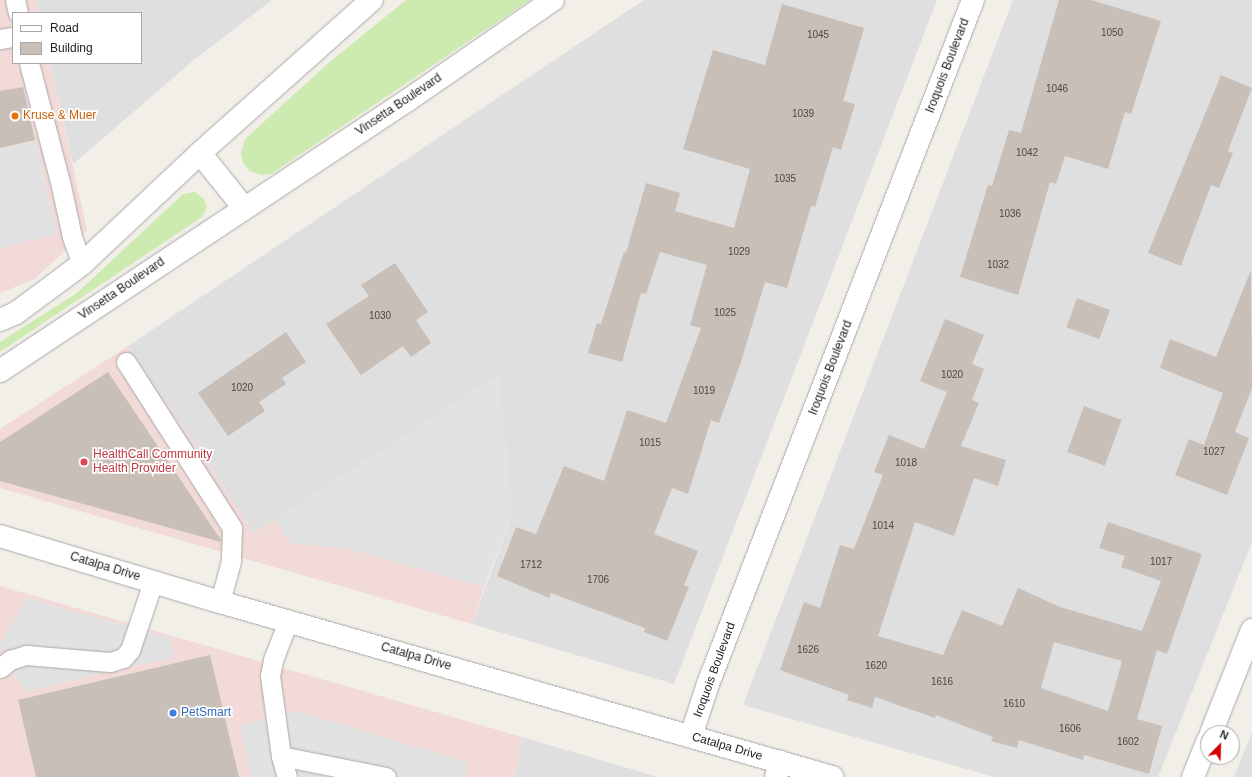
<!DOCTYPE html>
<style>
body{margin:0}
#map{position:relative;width:1252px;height:777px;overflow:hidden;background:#f2efe9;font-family:Helvetica,sans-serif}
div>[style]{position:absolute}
.residential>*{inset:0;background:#e0dfdf}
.commercial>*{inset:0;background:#f2dad9}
.grass>*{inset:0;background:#cdebb0}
.parking>*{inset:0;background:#e2e2e2}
.building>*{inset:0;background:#c7bfb8;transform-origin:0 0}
.roads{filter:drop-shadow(0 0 1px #a9a9a9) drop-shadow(0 0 1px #a9a9a9)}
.service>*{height:19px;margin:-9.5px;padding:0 9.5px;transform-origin:9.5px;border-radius:9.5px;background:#fff}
.minor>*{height:22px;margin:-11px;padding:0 11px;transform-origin:11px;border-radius:11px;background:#fff}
.tertiary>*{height:22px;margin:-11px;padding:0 11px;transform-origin:11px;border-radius:11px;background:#fff}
.dots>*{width:11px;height:11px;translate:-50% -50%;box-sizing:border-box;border:2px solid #fff;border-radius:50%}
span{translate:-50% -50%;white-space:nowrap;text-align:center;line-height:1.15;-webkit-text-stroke:3.5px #fff;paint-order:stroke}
.number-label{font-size:10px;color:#4b4948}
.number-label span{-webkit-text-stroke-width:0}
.street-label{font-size:12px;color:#222}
.food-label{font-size:12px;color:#c56008}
.left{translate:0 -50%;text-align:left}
.health-label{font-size:12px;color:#be3a42}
.shop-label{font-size:12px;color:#366cbe}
.legend{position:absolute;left:12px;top:12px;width:130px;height:52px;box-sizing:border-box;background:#fff;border:1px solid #a7a7a7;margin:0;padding:5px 7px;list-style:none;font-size:12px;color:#222}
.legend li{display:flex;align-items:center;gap:8px;height:20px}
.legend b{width:20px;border:1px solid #a7a7a7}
.north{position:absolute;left:1200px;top:725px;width:40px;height:40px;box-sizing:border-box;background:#fff;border:1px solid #a7a7a7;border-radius:50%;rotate:23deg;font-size:11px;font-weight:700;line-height:16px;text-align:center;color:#222}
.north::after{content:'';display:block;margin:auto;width:14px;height:18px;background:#d40000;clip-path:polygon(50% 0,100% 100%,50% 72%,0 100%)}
</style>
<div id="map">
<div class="residential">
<i style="clip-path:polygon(36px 0,272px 0,195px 59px,73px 164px,50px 63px,141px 63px,141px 13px,39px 13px)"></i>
<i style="clip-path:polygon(644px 0,937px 0,674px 684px,472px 624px,513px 513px,498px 375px,254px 533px,128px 346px)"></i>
<i style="clip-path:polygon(1013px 0,1252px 0,1252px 542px,1158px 777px,994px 777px,743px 705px)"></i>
<i style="clip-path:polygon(1252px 732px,1252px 777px,1234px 777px)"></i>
<i style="clip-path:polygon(522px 737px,658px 777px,515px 777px)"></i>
</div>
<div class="commercial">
<i style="clip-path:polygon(0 0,36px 0,39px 13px,13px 13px,13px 63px,50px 63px,87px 230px,35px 279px,0 293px)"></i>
<i style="clip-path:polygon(128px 346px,254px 533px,498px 375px,512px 505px,472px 624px,0 488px,0 429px)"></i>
<i style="clip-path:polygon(0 586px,522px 737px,515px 777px,0 777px)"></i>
</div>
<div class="grass">
<i style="clip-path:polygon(406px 0,530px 0,271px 174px,261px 175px,250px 171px,243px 163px,241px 153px,245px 139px,332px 60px)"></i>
<i style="clip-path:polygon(195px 192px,204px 199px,207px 207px,202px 217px,0 352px,0 342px,77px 293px,183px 194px)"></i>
</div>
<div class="parking">
<i style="clip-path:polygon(35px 140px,57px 234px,0 248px,0 148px)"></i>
<i style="clip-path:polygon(498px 375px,513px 513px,484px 587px,345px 548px,292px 544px,274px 520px)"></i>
<i style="clip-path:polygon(26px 598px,170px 638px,174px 657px,27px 691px,11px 673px,0 645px)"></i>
<i style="clip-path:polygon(297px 711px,469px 763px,465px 777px,251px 777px,240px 725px)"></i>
</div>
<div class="building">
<i style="clip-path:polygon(1059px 0,1091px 0,1161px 21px,1131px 114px,1125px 112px,1108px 169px,1065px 156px,1056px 184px,1050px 182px,1018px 295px,960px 277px,988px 185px,992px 186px,1009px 130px,1021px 133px)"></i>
<i style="clip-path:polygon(782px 4px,864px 28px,843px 101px,855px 104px,841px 150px,833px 147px,815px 207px,811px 206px,787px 288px,765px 282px,740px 365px,719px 423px,711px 420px,688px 494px,672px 488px,654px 534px,698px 551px,684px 585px,689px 587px,667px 641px,644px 632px,645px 628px,551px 593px,549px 598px,497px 576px,516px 527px,536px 534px,564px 466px,604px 481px,627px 410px,666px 423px,701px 328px,690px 325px,707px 265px,660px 252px,646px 294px,641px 293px,622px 362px,588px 353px,597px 323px,601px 324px,624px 252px,626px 253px,646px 183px,680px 193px,675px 211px,734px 228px,750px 169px,683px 149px,713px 50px,765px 65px)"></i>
<i style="clip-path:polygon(1221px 75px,1252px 88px,1228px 151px,1233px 153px,1219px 188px,1211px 185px,1181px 266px,1148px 253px)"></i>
<i style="clip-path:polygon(23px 87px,35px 140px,0 148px,0 91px)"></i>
<i style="clip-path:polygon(395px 263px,428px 312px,416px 320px,431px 343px,411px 357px,403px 346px,361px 375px,326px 324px,369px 296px,361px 285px)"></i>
<i style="clip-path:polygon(1251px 270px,1252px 388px,1235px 432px,1249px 438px,1227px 495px,1175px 475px,1189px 439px,1204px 445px,1223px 393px,1160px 368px,1170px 339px,1216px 357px)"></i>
<i style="left:1077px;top:298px;width:35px;height:31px;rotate:20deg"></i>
<i style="clip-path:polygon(evenodd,945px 319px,984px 335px,972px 364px,984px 369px,972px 400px,979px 403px,961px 446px,1006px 460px,998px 486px,974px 478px,954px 536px,915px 522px,878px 636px,943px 655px,962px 610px,1002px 626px,1018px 588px,1060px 607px,1142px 631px,1161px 581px,1121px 567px,1125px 556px,1099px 548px,1108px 522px,1202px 554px,1167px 654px,1157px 650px,1137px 719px,1162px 726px,1149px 774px,1084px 755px,1083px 760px,1019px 740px,1017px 748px,991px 741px,993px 737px,936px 715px,935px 718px,875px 697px,872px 708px,847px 700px,849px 695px,780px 670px,804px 602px,820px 608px,840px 545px,854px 549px,883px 475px,874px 472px,889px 435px,924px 449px,947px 392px,920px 381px,945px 319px,1054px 642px,1122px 661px,1108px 711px,1041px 688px,1054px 642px)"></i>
<i style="clip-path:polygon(286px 332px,306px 362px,282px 378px,286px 384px,259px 402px,265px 411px,228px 436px,198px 393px)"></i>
<i style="clip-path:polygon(108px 372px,221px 540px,221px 542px,0 481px,0 442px)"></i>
<i style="left:1084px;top:406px;width:40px;height:49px;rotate:20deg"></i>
<i style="clip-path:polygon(210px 655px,239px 777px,36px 777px,18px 700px)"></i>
</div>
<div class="roads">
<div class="service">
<i style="left:15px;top:0;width:13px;rotate:77deg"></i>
<i style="left:0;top:39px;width:13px;rotate:-9deg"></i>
<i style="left:29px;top:63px;width:127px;rotate:75.4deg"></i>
<i style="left:61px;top:186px;width:52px;rotate:77.8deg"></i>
<i style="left:72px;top:237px;width:29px;rotate:70deg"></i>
<i style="left:126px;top:362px;width:197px;rotate:57.4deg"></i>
<i style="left:232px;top:528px;width:33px;rotate:92deg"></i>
<i style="left:231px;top:561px;width:42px;rotate:105deg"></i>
<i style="left:0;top:668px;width:13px;rotate:-39deg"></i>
<i style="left:10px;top:660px;width:17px;rotate:-17deg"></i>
<i style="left:26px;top:655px;width:84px;rotate:4.8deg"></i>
<i style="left:110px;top:662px;width:14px;rotate:-17deg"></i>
<i style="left:123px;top:658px;width:11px;rotate:-49deg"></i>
<i style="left:130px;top:650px;width:72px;rotate:-71.3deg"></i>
<i style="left:281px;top:756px;width:107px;rotate:11.3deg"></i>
<i style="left:287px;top:777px;width:22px;rotate:-106deg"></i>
<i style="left:281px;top:756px;width:81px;rotate:-97.8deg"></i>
<i style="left:270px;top:676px;width:16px;rotate:-79deg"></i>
<i style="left:273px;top:660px;width:42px;rotate:-69deg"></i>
</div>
<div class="minor">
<i style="left:200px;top:153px;width:70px;rotate:51.3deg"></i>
<i style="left:0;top:320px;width:17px;rotate:-24deg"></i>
<i style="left:16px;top:313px;width:82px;rotate:-36.6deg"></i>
<i style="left:82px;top:264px;width:162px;rotate:-43.2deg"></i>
<i style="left:200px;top:153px;width:230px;rotate:-41.7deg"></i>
<i style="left:0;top:371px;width:490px;rotate:-33.6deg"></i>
<i style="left:408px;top:100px;width:176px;rotate:-34.6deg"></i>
<i style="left:1211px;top:733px;width:111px;rotate:-68.3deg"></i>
<i style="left:691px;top:736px;width:55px;rotate:-71.9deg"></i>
<i style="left:708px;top:684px;width:734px;rotate:-68.82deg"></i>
<i style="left:776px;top:777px;width:16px;rotate:-75deg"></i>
<i style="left:1193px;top:777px;width:40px;rotate:-68deg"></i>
</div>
<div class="tertiary">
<i style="left:0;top:536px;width:230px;rotate:16.7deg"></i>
<i style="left:220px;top:602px;width:637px;rotate:15.96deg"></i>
</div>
</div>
<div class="dots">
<i style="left:15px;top:116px;background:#e8710a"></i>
<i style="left:84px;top:462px;background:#e0444e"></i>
<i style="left:173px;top:713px;background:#3f7fe0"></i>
</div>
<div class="number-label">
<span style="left:1112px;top:33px">1050</span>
<span style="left:818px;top:35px">1045</span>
<span style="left:1057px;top:89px">1046</span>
<span style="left:803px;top:114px">1039</span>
<span style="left:1027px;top:153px">1042</span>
<span style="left:785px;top:179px">1035</span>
<span style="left:1010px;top:214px">1036</span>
<span style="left:739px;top:252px">1029</span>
<span style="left:998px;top:265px">1032</span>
<span style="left:725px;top:313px">1025</span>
<span style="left:380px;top:316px">1030</span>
<span style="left:952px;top:375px">1020</span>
<span style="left:242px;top:388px">1020</span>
<span style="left:704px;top:391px">1019</span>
<span style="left:650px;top:443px">1015</span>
<span style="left:1214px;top:452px">1027</span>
<span style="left:906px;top:463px">1018</span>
<span style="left:883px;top:526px">1014</span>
<span style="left:1161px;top:562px">1017</span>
<span style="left:531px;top:565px">1712</span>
<span style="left:598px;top:580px">1706</span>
<span style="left:808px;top:650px">1626</span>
<span style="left:876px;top:666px">1620</span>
<span style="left:942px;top:682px">1616</span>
<span style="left:1014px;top:704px">1610</span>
<span style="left:1070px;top:729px">1606</span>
<span style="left:1128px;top:742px">1602</span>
</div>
<div class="street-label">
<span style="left:948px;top:66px;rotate:-69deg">Iroquois Boulevard</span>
<span style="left:399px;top:105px;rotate:-34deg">Vinsetta Boulevard</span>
<span style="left:122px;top:289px;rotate:-34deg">Vinsetta Boulevard</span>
<span style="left:831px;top:368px;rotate:-69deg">Iroquois Boulevard</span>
<span style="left:105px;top:567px;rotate:17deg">Catalpa Drive</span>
<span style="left:416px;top:657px;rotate:16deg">Catalpa Drive</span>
<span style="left:715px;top:670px;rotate:-70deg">Iroquois Boulevard</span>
<span style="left:727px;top:747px;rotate:16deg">Catalpa Drive</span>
</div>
<div class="food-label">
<span class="left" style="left:23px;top:116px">Kruse &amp; Muer</span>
</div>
<div class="health-label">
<span class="left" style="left:93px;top:462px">HealthCall Community<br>Health Provider</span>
</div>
<div class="shop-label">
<span class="left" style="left:181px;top:713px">PetSmart</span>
</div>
<ul class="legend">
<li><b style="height:5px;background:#fff"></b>Road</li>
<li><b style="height:11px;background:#c7bfb8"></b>Building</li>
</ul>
<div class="north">N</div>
</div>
